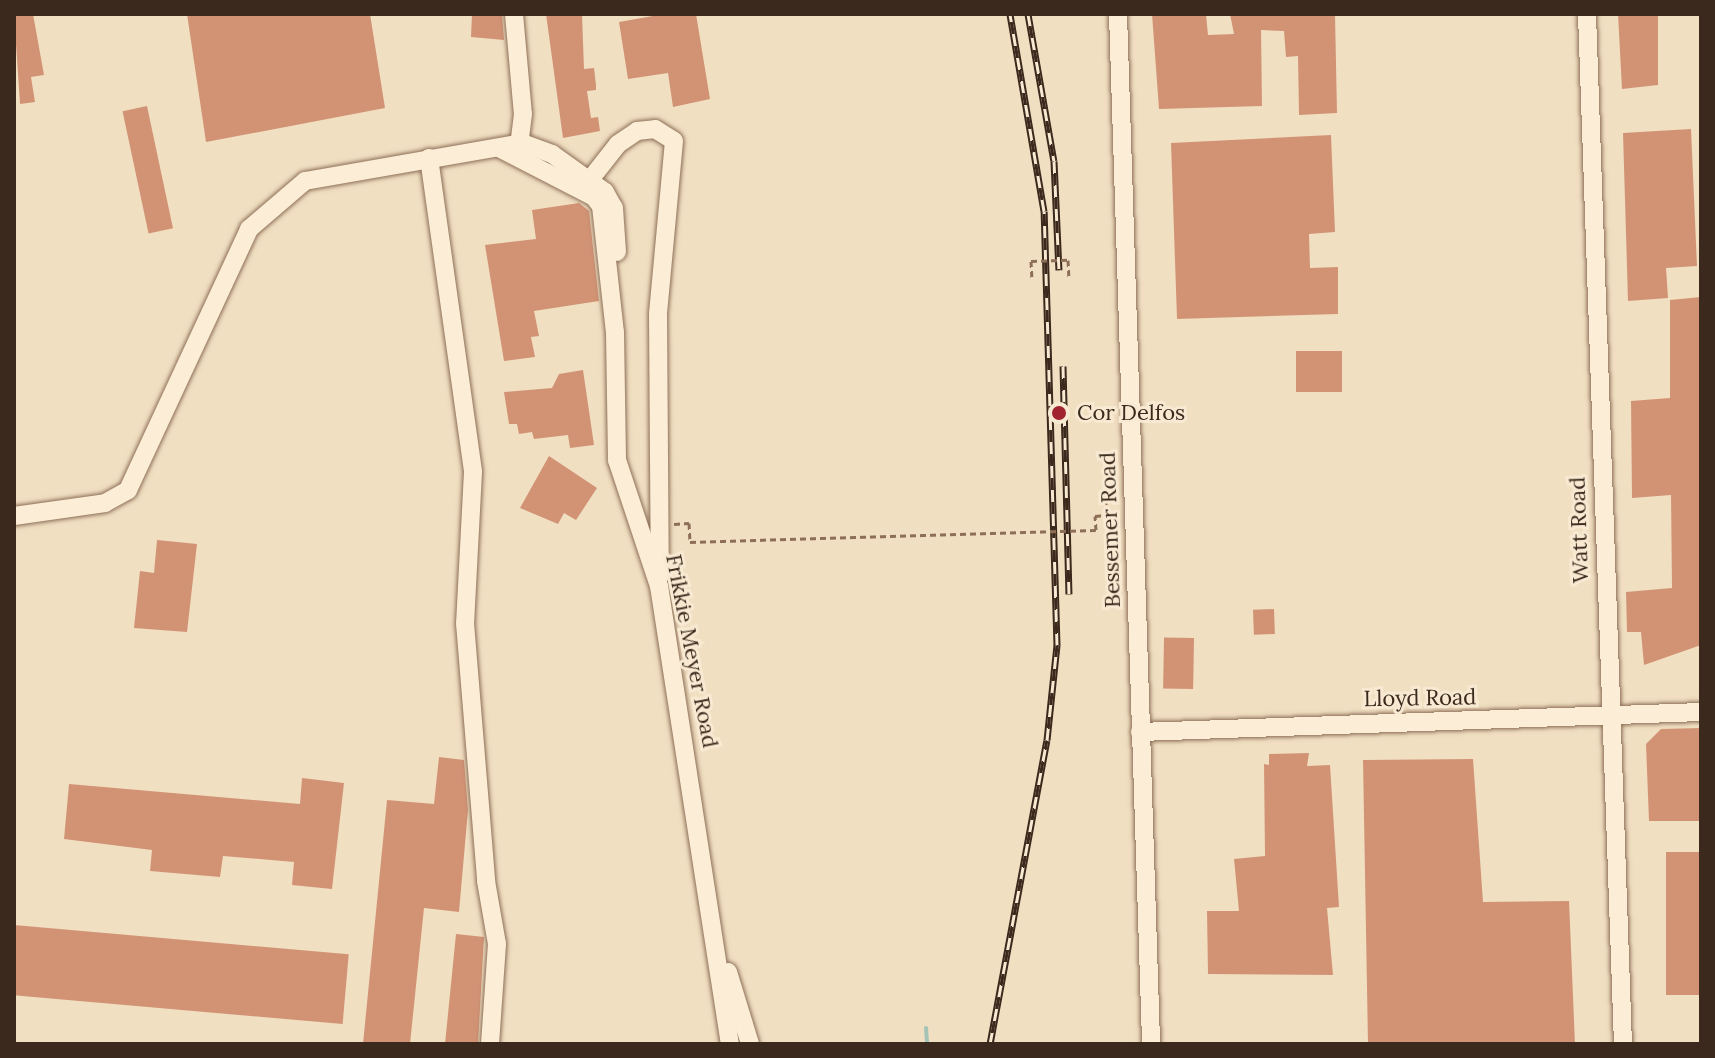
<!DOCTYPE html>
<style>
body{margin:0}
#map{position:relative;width:1715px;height:1058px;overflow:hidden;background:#f1dfc2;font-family:Lora,serif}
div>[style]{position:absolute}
.stream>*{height:4px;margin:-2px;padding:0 2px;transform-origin:2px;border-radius:2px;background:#a5c4b8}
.building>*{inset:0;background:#d29375;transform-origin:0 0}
.path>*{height:3px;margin-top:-1.5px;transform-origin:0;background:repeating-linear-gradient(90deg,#8d6f57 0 6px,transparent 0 10px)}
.roads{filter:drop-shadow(0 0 2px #8d6f57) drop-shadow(0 0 2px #8d6f57)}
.minor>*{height:18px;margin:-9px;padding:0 9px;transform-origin:9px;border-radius:9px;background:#fbedd6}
.rail>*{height:7px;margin-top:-3.5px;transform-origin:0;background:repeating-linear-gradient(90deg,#f8ead2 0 12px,#3b291d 0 24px);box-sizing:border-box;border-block:2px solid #3b291d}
.path-bridge>*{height:3px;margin-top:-1.5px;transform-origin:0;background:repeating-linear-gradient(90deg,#8d6f57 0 6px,transparent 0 10px)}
.dots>*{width:22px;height:22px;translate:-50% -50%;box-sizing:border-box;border:4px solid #f8ead2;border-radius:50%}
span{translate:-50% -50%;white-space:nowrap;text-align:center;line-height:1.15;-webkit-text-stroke:6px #f8ead2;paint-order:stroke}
.poi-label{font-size:22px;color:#3b291d}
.left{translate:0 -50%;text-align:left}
.street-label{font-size:22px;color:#3b291d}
.frame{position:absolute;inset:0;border:16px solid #3b291d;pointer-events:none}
</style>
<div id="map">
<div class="stream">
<i style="left:926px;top:1028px;width:16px;rotate:86deg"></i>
</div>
<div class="building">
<i style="clip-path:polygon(14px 14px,33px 14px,44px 75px,31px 77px,35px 102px,20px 104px)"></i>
<i style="clip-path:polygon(187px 14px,370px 14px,385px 108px,206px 142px)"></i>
<i style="clip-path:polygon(472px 14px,502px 14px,504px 40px,471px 37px)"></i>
<i style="clip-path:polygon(546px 14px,582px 14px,584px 69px,594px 68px,596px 85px,596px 90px,587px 91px,591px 118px,598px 117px,600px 131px,563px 138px)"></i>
<i style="clip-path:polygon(664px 14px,696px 14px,710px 99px,673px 107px,668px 73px,628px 79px,619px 22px)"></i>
<i style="clip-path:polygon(1152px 14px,1206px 14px,1208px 35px,1234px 34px,1230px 14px,1335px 14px,1337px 113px,1299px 115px,1298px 56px,1286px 57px,1284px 31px,1261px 30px,1262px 106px,1159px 109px)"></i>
<i style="clip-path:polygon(1618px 14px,1658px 14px,1658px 85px,1622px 89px)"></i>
<i style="left:147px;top:106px;width:125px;height:25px;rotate:78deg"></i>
<i style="clip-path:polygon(1691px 129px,1697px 266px,1666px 268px,1668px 298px,1628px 301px,1623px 133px)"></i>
<i style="clip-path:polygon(1331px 135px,1335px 232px,1309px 234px,1310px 268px,1338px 267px,1338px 314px,1177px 319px,1171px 143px)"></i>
<i style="clip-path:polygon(579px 203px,589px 211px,599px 301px,534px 311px,539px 336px,531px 337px,535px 357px,504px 361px,485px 245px,536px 239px,532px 210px)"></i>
<i style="clip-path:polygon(1701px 297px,1701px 645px,1644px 665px,1641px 632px,1627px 632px,1626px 592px,1672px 588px,1671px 495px,1632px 498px,1631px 401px,1670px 398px,1670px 300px)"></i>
<i style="left:1342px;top:351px;width:41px;height:46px;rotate:90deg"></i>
<i style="clip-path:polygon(583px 370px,594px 445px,570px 448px,568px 435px,534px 439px,532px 432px,519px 434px,517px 424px,509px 424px,504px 392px,552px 388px,559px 374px)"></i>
<i style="clip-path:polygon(549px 456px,597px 488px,576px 520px,564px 513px,558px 524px,520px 508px)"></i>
<i style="clip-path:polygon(157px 540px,197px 544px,187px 632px,134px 628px,140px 571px,154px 573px)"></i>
<i style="left:1274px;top:609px;width:25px;height:21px;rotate:88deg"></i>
<i style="left:1194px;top:638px;width:51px;height:30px;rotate:91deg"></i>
<i style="clip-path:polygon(1701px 728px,1701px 821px,1649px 821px,1646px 744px,1661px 729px)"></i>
<i style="clip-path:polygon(1309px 753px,1307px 766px,1330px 765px,1339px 907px,1327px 908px,1333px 975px,1208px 974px,1207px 911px,1239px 911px,1234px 859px,1265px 856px,1264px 764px,1269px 765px,1269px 754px)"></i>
<i style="clip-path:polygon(439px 757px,464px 760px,468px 810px,459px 912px,424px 908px,410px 1044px,363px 1044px,387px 800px,434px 804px)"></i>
<i style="clip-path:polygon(1473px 759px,1483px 902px,1569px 901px,1575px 1044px,1368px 1044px,1363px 760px)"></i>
<i style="clip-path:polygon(302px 778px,344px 783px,332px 889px,292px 885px,294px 862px,223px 856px,220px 877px,150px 871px,152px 850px,64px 839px,69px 784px,300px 804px)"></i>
<i style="left:1701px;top:852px;width:143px;height:35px;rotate:90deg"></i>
<i style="left:14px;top:925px;width:336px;height:70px;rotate:5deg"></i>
<i style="clip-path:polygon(456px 934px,484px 937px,478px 1044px,445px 1044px)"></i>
</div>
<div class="path">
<i style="left:1068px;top:260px;width:18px;rotate:87deg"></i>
<i style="left:1031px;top:261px;width:18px;rotate:87deg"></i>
<i style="left:674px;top:524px;width:15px;rotate:-4deg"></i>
<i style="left:689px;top:523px;width:19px;rotate:87deg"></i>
<i style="left:1096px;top:530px;width:14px;rotate:-94deg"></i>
<i style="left:1095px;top:516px;width:11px;rotate:-5deg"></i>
<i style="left:1106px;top:515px;width:20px;rotate:-90deg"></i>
<i style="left:1106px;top:495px;width:15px;rotate:-48deg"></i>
</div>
<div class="roads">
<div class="minor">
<i style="left:514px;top:14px;width:100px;rotate:84.9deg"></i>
<i style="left:523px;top:114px;width:40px;rotate:97.1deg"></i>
<i style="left:1118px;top:14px;width:1031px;rotate:88.16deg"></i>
<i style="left:1587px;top:14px;width:1031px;rotate:88deg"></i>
<i style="left:499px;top:148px;width:107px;rotate:27.3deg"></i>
<i style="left:594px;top:197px;width:11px;rotate:52deg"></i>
<i style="left:601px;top:206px;width:127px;rotate:83.7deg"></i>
<i style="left:615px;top:332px;width:128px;rotate:89.1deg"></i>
<i style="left:617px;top:460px;width:133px;rotate:71.6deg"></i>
<i style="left:659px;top:586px;width:463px;rotate:81.2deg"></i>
<i style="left:429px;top:158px;width:317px;rotate:82deg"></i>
<i style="left:473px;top:472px;width:151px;rotate:93deg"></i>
<i style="left:465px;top:623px;width:259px;rotate:85.3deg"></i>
<i style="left:486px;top:881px;width:64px;rotate:80.1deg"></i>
<i style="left:497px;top:944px;width:100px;rotate:94deg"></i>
<i style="left:585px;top:186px;width:53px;rotate:-51.8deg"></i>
<i style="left:618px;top:144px;width:23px;rotate:-34deg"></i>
<i style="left:637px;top:131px;width:18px;rotate:-6deg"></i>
<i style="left:655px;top:129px;width:22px;rotate:32deg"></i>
<i style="left:674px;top:141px;width:174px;rotate:95.3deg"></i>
<i style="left:658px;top:314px;width:262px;rotate:89.6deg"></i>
<i style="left:14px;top:516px;width:92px;rotate:-8.1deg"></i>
<i style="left:105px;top:503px;width:26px;rotate:-29deg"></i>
<i style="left:128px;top:490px;width:288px;rotate:-65.1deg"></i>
<i style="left:249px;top:229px;width:74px;rotate:-40.6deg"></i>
<i style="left:305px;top:181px;width:220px;rotate:-9.9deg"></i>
<i style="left:522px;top:143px;width:32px;rotate:20deg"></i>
<i style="left:552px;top:154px;width:65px;rotate:35.6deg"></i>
<i style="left:605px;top:192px;width:18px;rotate:61deg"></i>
<i style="left:614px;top:208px;width:44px;rotate:86.1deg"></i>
<i style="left:1140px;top:732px;width:561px;rotate:-2.04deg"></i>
<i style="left:728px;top:972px;width:75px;rotate:73deg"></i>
</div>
</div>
<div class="rail">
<i style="left:1028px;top:14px;width:149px;rotate:80deg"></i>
<i style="left:1054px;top:161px;width:109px;rotate:87.4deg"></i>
<i style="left:1063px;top:366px;width:228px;rotate:88.5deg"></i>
<i style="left:990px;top:1044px;width:309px;rotate:-79.4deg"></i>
<i style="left:1047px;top:740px;width:96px;rotate:-84deg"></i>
<i style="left:1057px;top:645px;width:434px;rotate:-91.7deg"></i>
<i style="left:1044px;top:211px;width:200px;rotate:-99.8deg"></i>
</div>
<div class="path-bridge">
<i style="left:1031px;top:261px;width:37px;rotate:-2deg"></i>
<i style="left:690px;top:542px;width:406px;rotate:-1.7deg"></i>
</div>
<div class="dots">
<i style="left:1059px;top:413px;background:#a0232f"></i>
</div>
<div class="poi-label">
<span class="left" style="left:1077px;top:413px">Cor Delfos</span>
</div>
<div class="street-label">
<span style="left:1110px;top:530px;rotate:-92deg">Bessemer Road</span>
<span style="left:1579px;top:530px;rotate:-92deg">Watt Road</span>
<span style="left:692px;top:651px;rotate:79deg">Frikkie Meyer Road</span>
<span style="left:1420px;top:698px;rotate:-1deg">Lloyd Road</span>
</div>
<div class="frame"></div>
</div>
